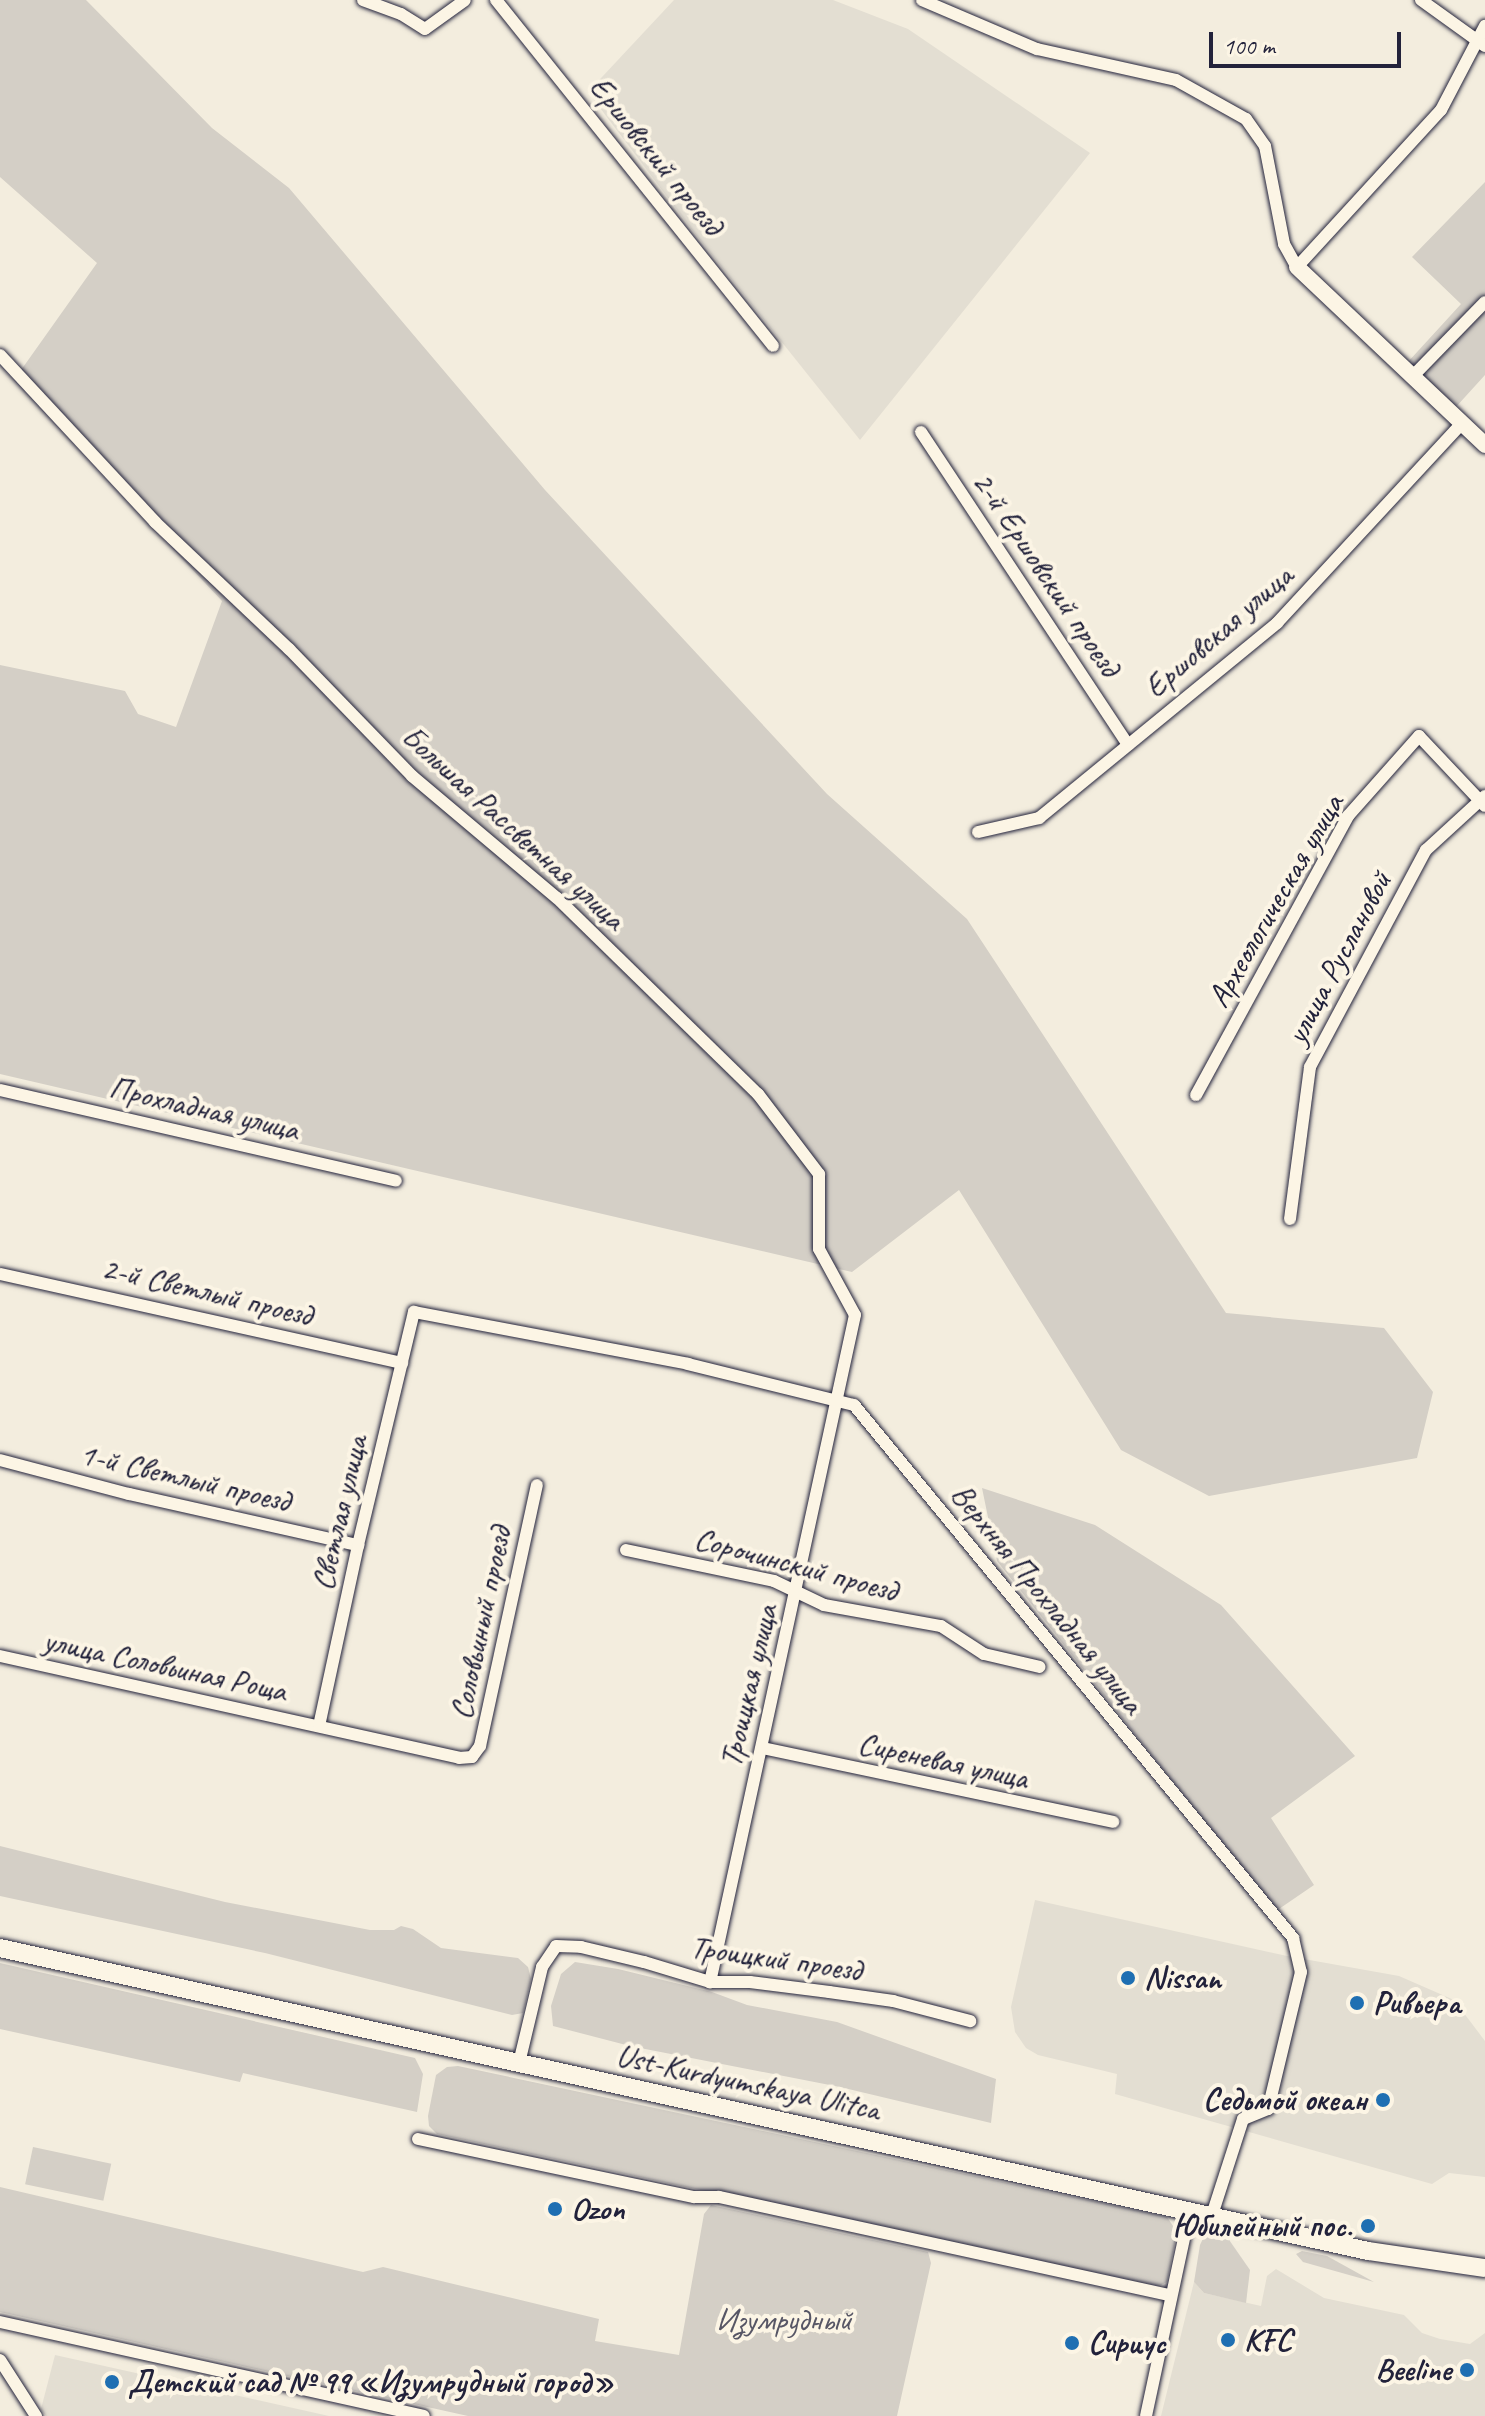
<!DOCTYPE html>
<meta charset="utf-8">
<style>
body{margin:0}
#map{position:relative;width:1485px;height:2416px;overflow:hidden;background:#f3edde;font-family:Caveat,sans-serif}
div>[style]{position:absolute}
.built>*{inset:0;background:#e3ded2}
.green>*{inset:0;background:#d4cfc6;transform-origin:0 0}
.roads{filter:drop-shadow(0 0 2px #22223b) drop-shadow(0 0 2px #22223b)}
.street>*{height:12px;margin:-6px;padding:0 6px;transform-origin:6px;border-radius:6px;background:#fcf5e5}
.secondary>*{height:16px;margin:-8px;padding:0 8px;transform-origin:8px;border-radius:8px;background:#fcf5e5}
.primary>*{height:18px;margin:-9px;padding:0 9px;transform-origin:9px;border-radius:9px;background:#fcf5e5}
.dots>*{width:22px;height:22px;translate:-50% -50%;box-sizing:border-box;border:4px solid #fcf5e5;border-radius:50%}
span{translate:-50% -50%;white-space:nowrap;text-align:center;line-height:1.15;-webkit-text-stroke:8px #fcf5e5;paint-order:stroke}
.street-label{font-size:32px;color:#22223b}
.poi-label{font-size:32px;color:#22223b;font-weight:700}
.left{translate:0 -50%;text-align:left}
.right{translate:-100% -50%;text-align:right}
.park-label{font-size:32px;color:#575665}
.scale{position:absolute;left:1209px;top:32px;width:192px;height:36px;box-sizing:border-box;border:4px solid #22223b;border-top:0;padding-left:10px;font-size:24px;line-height:28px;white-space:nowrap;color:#22223b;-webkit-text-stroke:6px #fcf5e5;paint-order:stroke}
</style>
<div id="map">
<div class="built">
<i style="clip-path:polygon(674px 0,833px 0,908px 29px,1090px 153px,860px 440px,693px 231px,588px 92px)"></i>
<i style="clip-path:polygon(1035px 1900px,1287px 1956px,1399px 1976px,1454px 2000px,1485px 2041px,1485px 2177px,1449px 2173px,1432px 2184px,1115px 2094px,1117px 2074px,1038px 2055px,1026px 2048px,1015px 2032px,1011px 2007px)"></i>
<i style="clip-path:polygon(1276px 2269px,1324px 2298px,1404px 2315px,1422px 2333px,1440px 2339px,1470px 2344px,1485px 2333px,1485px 2416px,1161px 2416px,1194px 2282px,1204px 2293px,1261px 2306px,1267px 2276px)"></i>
<i style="clip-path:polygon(55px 2355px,329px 2416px,46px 2416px,41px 2409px)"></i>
</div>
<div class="green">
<i style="clip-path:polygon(0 0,86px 0,212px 128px,289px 188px,545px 490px,827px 794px,967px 919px,1226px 1313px,1384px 1328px,1433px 1392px,1417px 1458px,1209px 1496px,1121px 1450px,959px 1190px,852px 1272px,0 1074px,0 665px,125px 691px,138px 714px,176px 727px,222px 601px,14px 380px,97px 263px,0 177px)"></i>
<i style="clip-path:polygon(1485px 182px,1485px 375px,1455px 408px,1407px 363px,1461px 304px,1412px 257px)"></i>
<i style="clip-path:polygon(982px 1488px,1095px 1525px,1221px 1605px,1355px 1756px,1271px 1818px,1314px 1885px,1276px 1911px,997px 1561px)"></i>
<i style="clip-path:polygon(0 1846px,225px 1902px,370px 1930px,394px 1930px,401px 1926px,413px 1929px,441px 1948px,518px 1958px,528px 1967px,531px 1979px,523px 2013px,512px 2015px,265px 1953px,0 1896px)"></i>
<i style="clip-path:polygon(575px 1962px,618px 1969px,712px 1992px,747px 2005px,837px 2022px,996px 2079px,991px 2123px,840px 2087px,630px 2046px,553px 2026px,551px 2006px,561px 1974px)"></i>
<i style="clip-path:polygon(0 1963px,415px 2058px,423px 2074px,417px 2112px,243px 2073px,240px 2082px,0 2029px)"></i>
<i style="clip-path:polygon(458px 2066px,1167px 2217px,1177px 2232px,1167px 2282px,1157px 2287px,437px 2134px,429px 2126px,428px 2116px,436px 2075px,447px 2067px)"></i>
<i style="left:33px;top:2147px;width:80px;height:38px;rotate:12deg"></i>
<i style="clip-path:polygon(0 2187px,363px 2272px,383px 2267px,599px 2319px,595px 2341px,679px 2355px,704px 2214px,711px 2205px,928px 2252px,931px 2263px,897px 2416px,468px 2416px,0 2312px)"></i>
<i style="clip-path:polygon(1207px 2230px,1225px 2234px,1250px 2270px,1246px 2303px,1204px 2293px,1194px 2282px,1200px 2245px)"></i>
<i style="clip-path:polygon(1302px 2251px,1327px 2256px,1374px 2282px,1303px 2262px,1296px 2254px)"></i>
</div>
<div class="roads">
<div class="street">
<i style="left:363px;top:0;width:40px;rotate:20.2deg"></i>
<i style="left:401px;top:14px;width:28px;rotate:32deg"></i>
<i style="left:425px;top:29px;width:49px;rotate:-35.9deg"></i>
<i style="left:496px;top:0;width:443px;rotate:51.3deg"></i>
<i style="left:922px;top:0;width:125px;rotate:23.1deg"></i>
<i style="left:1037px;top:49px;width:142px;rotate:12.6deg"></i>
<i style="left:1176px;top:80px;width:80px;rotate:29.1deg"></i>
<i style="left:1246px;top:119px;width:33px;rotate:55deg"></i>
<i style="left:1265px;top:146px;width:100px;rotate:79deg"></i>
<i style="left:1284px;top:244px;width:26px;rotate:61deg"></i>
<i style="left:1297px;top:267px;width:213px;rotate:-47.5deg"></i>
<i style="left:1441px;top:110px;width:95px;rotate:-62.4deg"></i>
<i style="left:1421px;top:0;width:79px;rotate:35.7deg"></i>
<i style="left:0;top:355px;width:228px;rotate:47.1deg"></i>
<i style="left:155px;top:522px;width:185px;rotate:43.5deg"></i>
<i style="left:289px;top:649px;width:177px;rotate:45.9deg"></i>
<i style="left:412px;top:776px;width:189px;rotate:40.1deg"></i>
<i style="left:557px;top:898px;width:281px;rotate:44.3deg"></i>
<i style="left:758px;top:1094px;width:101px;rotate:52.7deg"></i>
<i style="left:819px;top:1174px;width:75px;rotate:90deg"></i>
<i style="left:819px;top:1249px;width:75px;rotate:61.4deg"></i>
<i style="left:855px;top:1315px;width:683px;rotate:102.26deg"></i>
<i style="left:1413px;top:376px;width:103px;rotate:-45.8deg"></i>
<i style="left:921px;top:432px;width:375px;rotate:56.5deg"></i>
<i style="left:978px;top:832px;width:63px;rotate:-12.9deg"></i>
<i style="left:1039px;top:818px;width:308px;rotate:-39.3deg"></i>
<i style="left:1277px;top:623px;width:272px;rotate:-47.2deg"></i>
<i style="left:0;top:1090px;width:406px;rotate:12.9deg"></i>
<i style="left:1196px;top:1095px;width:318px;rotate:-61.4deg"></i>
<i style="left:1348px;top:816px;width:107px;rotate:-48.4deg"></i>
<i style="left:1419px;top:736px;width:96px;rotate:46.7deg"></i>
<i style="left:1290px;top:1219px;width:153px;rotate:-82.5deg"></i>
<i style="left:1310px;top:1067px;width:246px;rotate:-61.9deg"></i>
<i style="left:1426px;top:850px;width:80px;rotate:-42.5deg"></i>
<i style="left:0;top:1274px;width:412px;rotate:12.5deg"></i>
<i style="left:0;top:1460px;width:133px;rotate:14.8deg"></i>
<i style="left:129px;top:1494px;width:235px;rotate:12.6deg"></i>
<i style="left:626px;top:1550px;width:151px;rotate:11.8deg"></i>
<i style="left:774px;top:1581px;width:55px;rotate:25.6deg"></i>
<i style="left:824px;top:1605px;width:119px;rotate:10.2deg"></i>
<i style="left:941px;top:1626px;width:51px;rotate:33.1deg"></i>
<i style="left:984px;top:1654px;width:57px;rotate:13.1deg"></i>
<i style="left:0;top:1656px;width:470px;rotate:12.5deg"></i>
<i style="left:459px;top:1758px;width:13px;rotate:-4deg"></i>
<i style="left:472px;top:1757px;width:14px;rotate:-54deg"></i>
<i style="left:480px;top:1746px;width:267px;rotate:-77.7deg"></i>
<i style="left:319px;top:1726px;width:185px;rotate:-77.8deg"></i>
<i style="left:358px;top:1545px;width:240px;rotate:-76.5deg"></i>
<i style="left:414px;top:1312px;width:279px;rotate:10.7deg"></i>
<i style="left:688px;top:1364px;width:171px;rotate:13.9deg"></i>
<i style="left:854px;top:1405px;width:691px;rotate:50.52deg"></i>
<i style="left:1293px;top:1938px;width:35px;rotate:77deg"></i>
<i style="left:1301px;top:1972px;width:141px;rotate:103.5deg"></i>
<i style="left:1268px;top:2109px;width:27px;rotate:158deg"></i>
<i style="left:1243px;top:2119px;width:101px;rotate:107.9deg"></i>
<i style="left:763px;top:1748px;width:358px;rotate:11.9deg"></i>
<i style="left:519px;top:2063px;width:99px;rotate:-76.5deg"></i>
<i style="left:542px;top:1967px;width:25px;rotate:-56deg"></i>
<i style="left:556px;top:1946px;width:25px;rotate:2deg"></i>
<i style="left:581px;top:1947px;width:65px;rotate:13.4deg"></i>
<i style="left:644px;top:1962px;width:69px;rotate:16.9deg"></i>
<i style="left:710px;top:1982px;width:40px"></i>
<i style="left:750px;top:1982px;width:80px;rotate:7.2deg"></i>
<i style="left:829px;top:1992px;width:65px;rotate:8deg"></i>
<i style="left:893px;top:2001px;width:80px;rotate:14.6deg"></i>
<i style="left:418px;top:2139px;width:282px;rotate:11.9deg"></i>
<i style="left:694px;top:2197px;width:25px"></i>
<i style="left:719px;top:2197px;width:462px;rotate:12.3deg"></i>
<i style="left:0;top:2322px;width:434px;rotate:12.5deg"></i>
<i style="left:0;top:2360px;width:67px;rotate:57.3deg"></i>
<i style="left:1146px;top:2416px;width:211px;rotate:-77.9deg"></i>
</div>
<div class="secondary">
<i style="left:1297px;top:267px;width:259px;rotate:43.4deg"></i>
</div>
<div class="primary">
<i style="left:0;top:1948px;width:1401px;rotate:12.49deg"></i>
<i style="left:1368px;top:2251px;width:118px;rotate:8.3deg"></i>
</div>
</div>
<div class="dots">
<i style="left:1128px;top:1978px;background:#1f6fb2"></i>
<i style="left:1357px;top:2003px;background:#1f6fb2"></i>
<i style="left:1383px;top:2100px;background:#1f6fb2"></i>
<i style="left:555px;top:2209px;background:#1f6fb2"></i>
<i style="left:1368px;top:2226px;background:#1f6fb2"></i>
<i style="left:1228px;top:2340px;background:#1f6fb2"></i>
<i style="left:1072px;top:2343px;background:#1f6fb2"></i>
<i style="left:1467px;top:2370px;background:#1f6fb2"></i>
<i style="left:112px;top:2382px;background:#1f6fb2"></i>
</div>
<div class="street-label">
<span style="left:656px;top:156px;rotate:51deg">Ершовский проезд</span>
<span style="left:1046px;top:574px;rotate:56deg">2-й Ершовский проезд</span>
<span style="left:1219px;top:632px;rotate:-41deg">Ершовская улица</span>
<span style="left:513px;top:828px;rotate:42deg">Большая Рассветная улица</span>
<span style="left:1276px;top:901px;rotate:-60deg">Археологическая улица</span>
<span style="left:1339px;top:958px;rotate:-62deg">улица Руслановой</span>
<span style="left:204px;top:1109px;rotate:13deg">Прохладная улица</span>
<span style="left:207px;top:1292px;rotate:13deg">2-й Светлый проезд</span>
<span style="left:185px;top:1478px;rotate:13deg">1-й Светлый проезд</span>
<span style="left:340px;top:1513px;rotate:-77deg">Светлая улица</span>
<span style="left:796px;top:1565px;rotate:15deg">Сорочинский проезд</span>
<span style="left:1047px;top:1599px;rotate:51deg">Верхняя Прохладная улица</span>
<span style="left:481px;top:1623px;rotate:-78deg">Соловьиный проезд</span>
<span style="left:165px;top:1666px;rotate:12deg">улица Соловьиная Роща</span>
<span style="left:749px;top:1686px;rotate:-77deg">Троицкая улица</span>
<span style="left:943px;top:1761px;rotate:12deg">Сиреневая улица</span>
<span style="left:776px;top:1959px;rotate:8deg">Троицкий проезд</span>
<span style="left:748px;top:2083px;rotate:12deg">Ust-Kurdyumskaya Ulitca</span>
</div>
<div class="poi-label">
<span class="left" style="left:1144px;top:1978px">Nissan</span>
<span class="left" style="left:1373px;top:2003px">Ривьера</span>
<span class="right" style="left:1367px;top:2100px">Седьмой океан</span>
<span class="left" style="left:571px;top:2209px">Ozon</span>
<span class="right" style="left:1352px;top:2226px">Юбилейный пос.</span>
<span class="left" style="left:1244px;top:2340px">KFC</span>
<span class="left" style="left:1088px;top:2343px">Сириус</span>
<span class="right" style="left:1451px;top:2370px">Beeline</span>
<span class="left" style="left:128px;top:2382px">Детский сад № 99 «Изумрудный город»</span>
</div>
<div class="park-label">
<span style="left:784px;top:2320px">Изумрудный</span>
</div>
<div class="scale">100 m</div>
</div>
